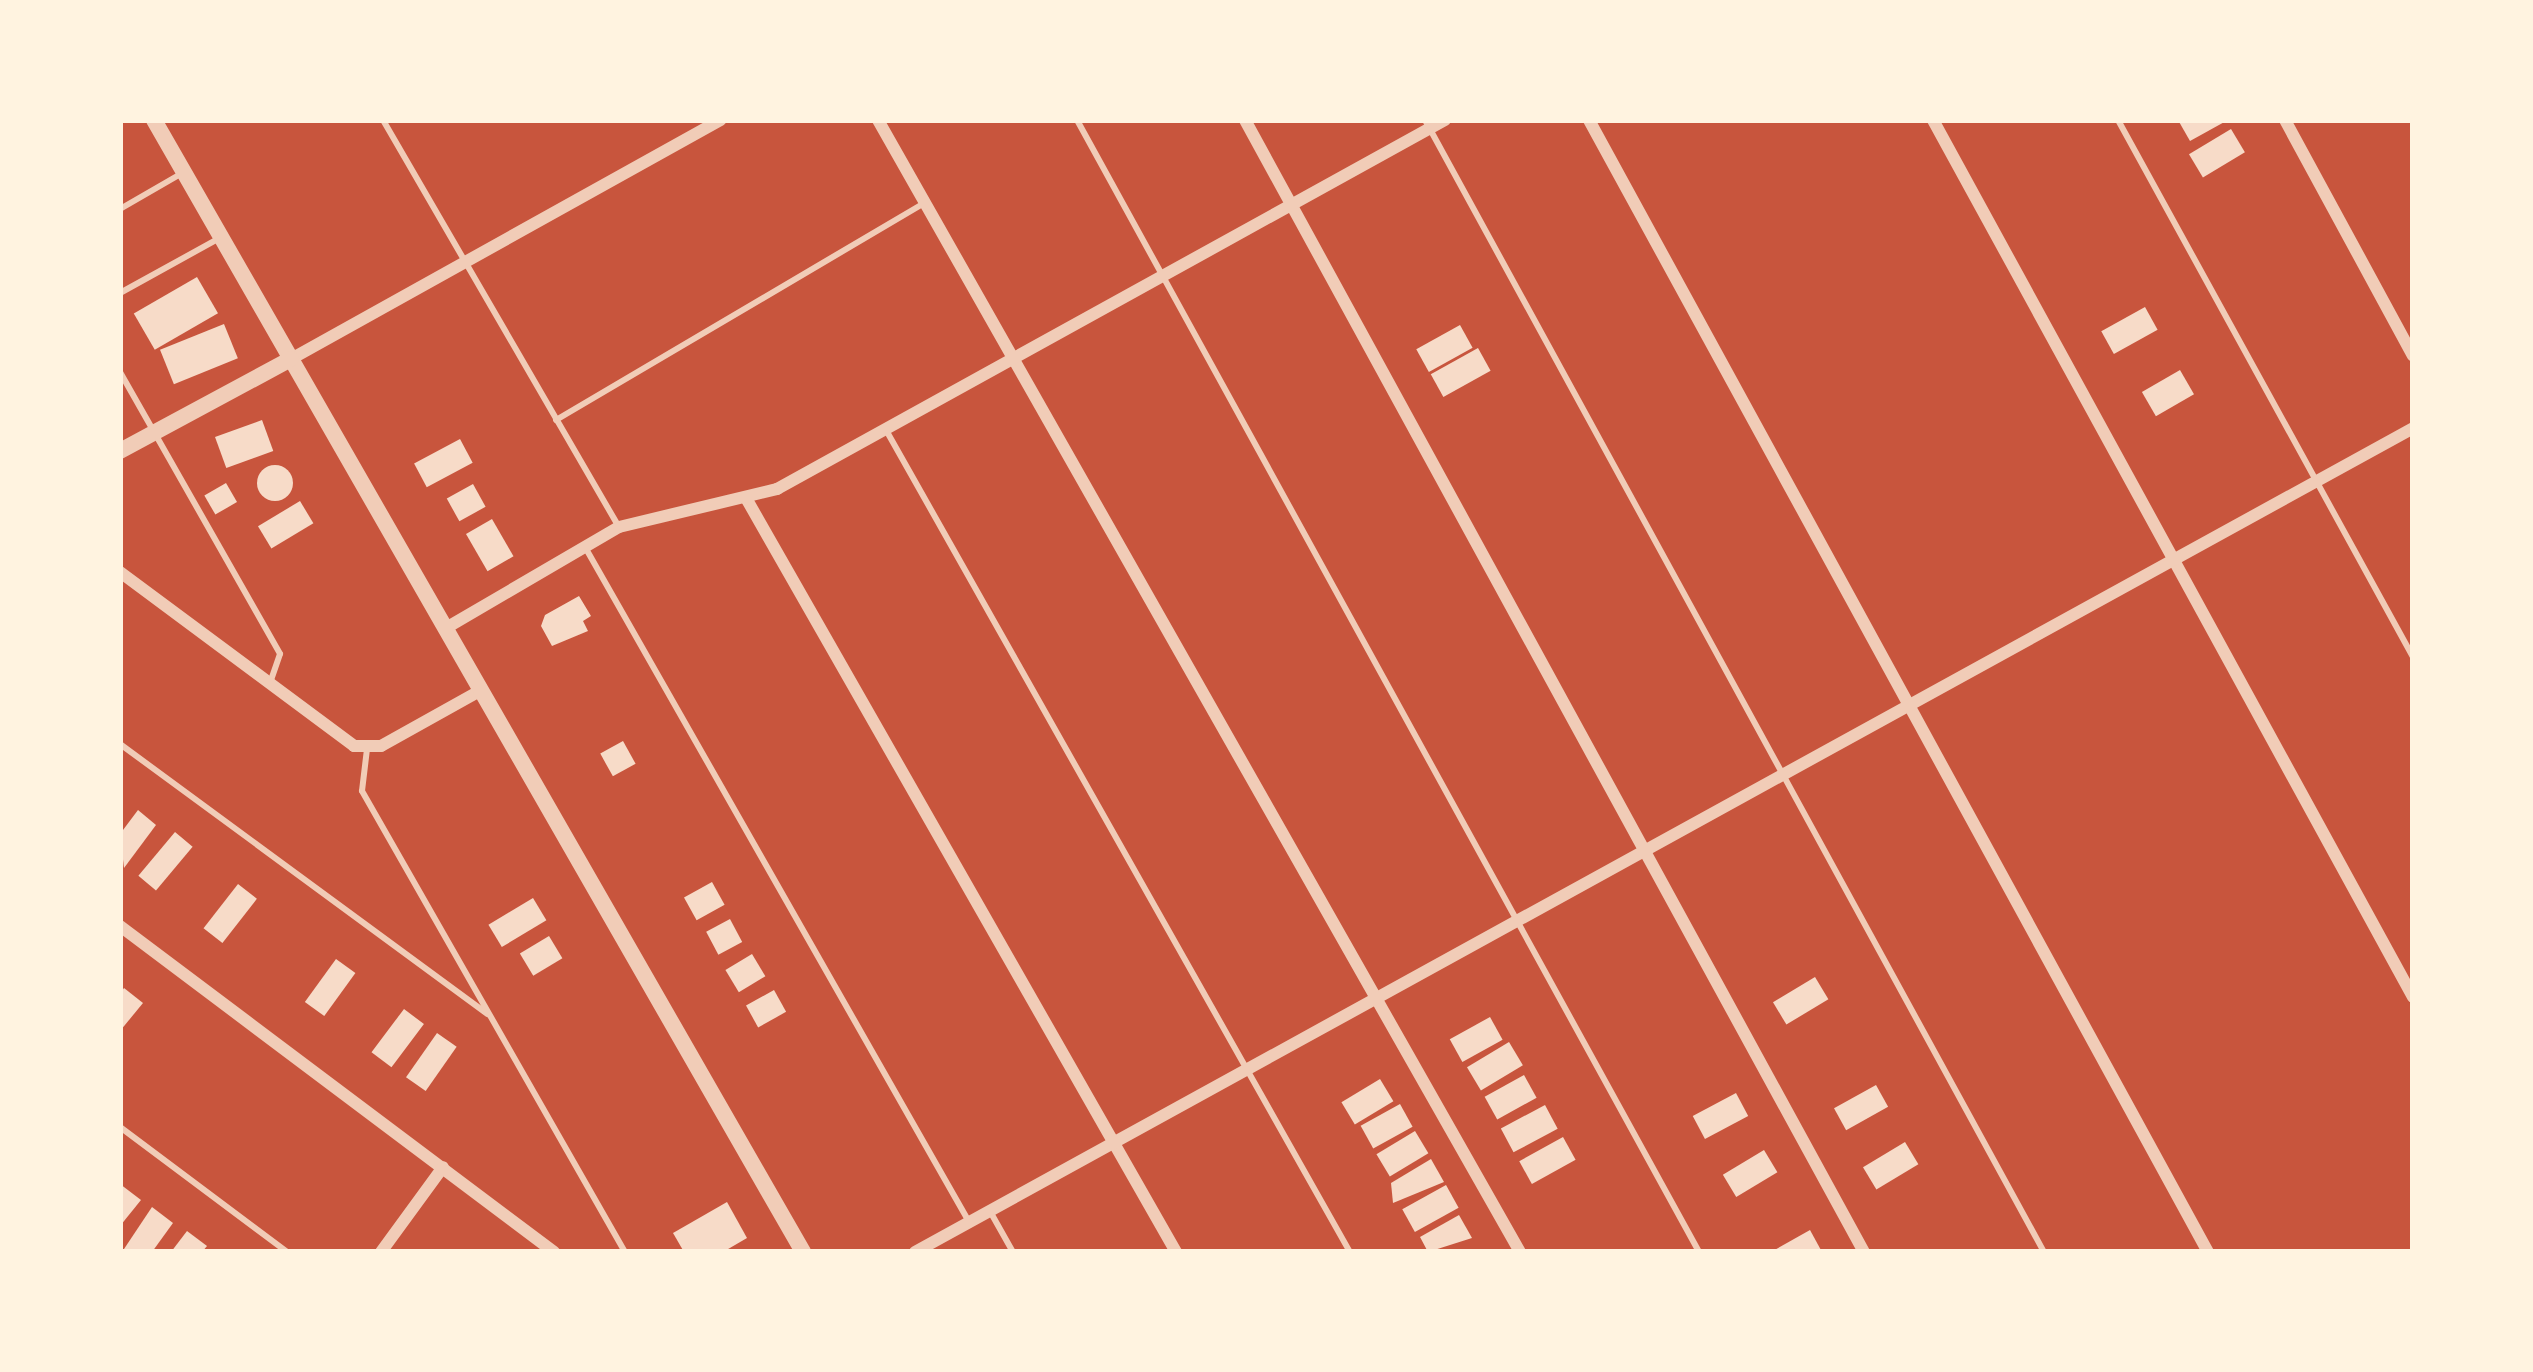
<!DOCTYPE html>
<style>
body{margin:0}
#map{position:relative;width:2533px;height:1372px;overflow:hidden;background:#c8553d;font-family:Overpass,sans-serif}
div>[style]{position:absolute}
.building>*{inset:0;background:#f7dbc8;transform-origin:0 0}
.round{border-radius:50%}
.service>*{height:6px;margin:-3px;padding:0 3px;transform-origin:3px;border-radius:3px;background:#f1ccb7}
.minor>*{height:12px;margin:-6px;padding:0 6px;transform-origin:6px;border-radius:6px;background:#f1ccb7}
.tertiary>*{height:16px;margin:-8px;padding:0 8px;transform-origin:8px;border-radius:8px;background:#f1ccb7}
span{translate:-50% -50%;white-space:nowrap;text-align:center;line-height:1.15;-webkit-text-stroke:9px #fff3e0;paint-order:stroke}
.frame{position:absolute;inset:0;border:123px solid #fff3e0;pointer-events:none}
</style>
<div id="map">
<div class="building">
<i style="clip-path:polygon(2178px 120px,2228px 120px,2190px 141px)"></i>
<i style="left:2231px;top:129px;width:27px;height:49px;rotate:59deg"></i>
<i style="left:197px;top:277px;width:42px;height:73px;rotate:60deg"></i>
<i style="left:2145px;top:307px;width:26px;height:50px;rotate:61deg"></i>
<i style="left:224px;top:324px;width:37px;height:69px;rotate:68deg"></i>
<i style="left:1460px;top:325px;width:26px;height:50px;rotate:61deg"></i>
<i style="left:1478px;top:348px;width:26px;height:54px;rotate:61deg"></i>
<i style="left:2180px;top:370px;width:28px;height:44px;rotate:60deg"></i>
<i style="left:262px;top:420px;width:33px;height:50px;rotate:70deg"></i>
<i style="left:460px;top:439px;width:27px;height:52px;rotate:62deg"></i>
<i class="round" style="left:257px;top:465px;width:36px;height:36px"></i>
<i style="left:226px;top:483px;width:22px;height:25px;rotate:60deg"></i>
<i style="left:473px;top:484px;width:26px;height:30px;rotate:61deg"></i>
<i style="left:300px;top:501px;width:26px;height:49px;rotate:59deg"></i>
<i style="left:492px;top:519px;width:43px;height:30px;rotate:60deg"></i>
<i style="clip-path:polygon(579px 596px,591px 616px,583px 621px,588px 631px,552px 646px,541px 626px,545px 615px)"></i>
<i style="left:623px;top:741px;width:26px;height:26px;rotate:61deg"></i>
<i style="clip-path:polygon(138px 810px,156px 825px,124px 868px,120px 834px)"></i>
<i style="left:175px;top:832px;width:23px;height:57px;rotate:40deg"></i>
<i style="left:712px;top:882px;width:26px;height:32px;rotate:61deg"></i>
<i style="left:238px;top:884px;width:24px;height:56px;rotate:38deg"></i>
<i style="left:533px;top:898px;width:26px;height:52px;rotate:59deg"></i>
<i style="left:730px;top:919px;width:26px;height:27px;rotate:62deg"></i>
<i style="left:549px;top:936px;width:26px;height:34px;rotate:59deg"></i>
<i style="left:752px;top:954px;width:26px;height:31px;rotate:59deg"></i>
<i style="left:336px;top:959px;width:24px;height:53px;rotate:36deg"></i>
<i style="left:1815px;top:977px;width:26px;height:49px;rotate:59deg"></i>
<i style="clip-path:polygon(124px 988px,143px 1003px,120px 1031px,120px 994px)"></i>
<i style="left:774px;top:990px;width:25px;height:32px;rotate:61deg"></i>
<i style="left:404px;top:1009px;width:25px;height:54px;rotate:37deg"></i>
<i style="left:1490px;top:1017px;width:26px;height:46px;rotate:61deg"></i>
<i style="left:437px;top:1033px;width:24px;height:54px;rotate:35deg"></i>
<i style="left:1509px;top:1042px;width:27px;height:49px;rotate:59deg"></i>
<i style="left:1524px;top:1075px;width:26px;height:45px;rotate:61deg"></i>
<i style="left:1380px;top:1079px;width:26px;height:45px;rotate:59deg"></i>
<i style="left:1876px;top:1085px;width:25px;height:48px;rotate:61deg"></i>
<i style="left:1736px;top:1093px;width:26px;height:49px;rotate:62deg"></i>
<i style="left:1400px;top:1104px;width:26px;height:45px;rotate:61deg"></i>
<i style="left:1545px;top:1105px;width:27px;height:50px;rotate:62deg"></i>
<i style="left:1415px;top:1131px;width:26px;height:45px;rotate:59deg"></i>
<i style="left:1563px;top:1137px;width:26px;height:50px;rotate:61deg"></i>
<i style="left:1905px;top:1142px;width:26px;height:49px;rotate:59deg"></i>
<i style="left:1764px;top:1150px;width:26px;height:48px;rotate:59deg"></i>
<i style="clip-path:polygon(1431px 1159px,1444px 1182px,1393px 1203px,1391px 1183px)"></i>
<i style="clip-path:polygon(120px 1184px,141px 1200px,120px 1226px)"></i>
<i style="left:1446px;top:1185px;width:26px;height:50px;rotate:61deg"></i>
<i style="clip-path:polygon(727px 1202px,747px 1238px,723px 1252px,684px 1252px,673px 1233px)"></i>
<i style="clip-path:polygon(152px 1207px,173px 1223px,152px 1252px,122px 1252px)"></i>
<i style="clip-path:polygon(1459px 1215px,1472px 1238px,1428px 1252px,1420px 1237px)"></i>
<i style="clip-path:polygon(1810px 1230px,1822px 1252px,1771px 1252px)"></i>
<i style="clip-path:polygon(187px 1231px,207px 1246px,202px 1252px,171px 1252px)"></i>
</div>
<div class="service">
<i style="left:383px;top:120px;width:470px;rotate:59.9deg"></i>
<i style="left:1077px;top:120px;width:1292px;rotate:61.21deg"></i>
<i style="left:1425px;top:120px;width:1290px;rotate:61.33deg"></i>
<i style="left:2118px;top:120px;width:613px;rotate:61.22deg"></i>
<i style="left:120px;top:209px;width:68px;rotate:-30deg"></i>
<i style="left:120px;top:293px;width:112px;rotate:-28.9deg"></i>
<i style="left:120px;top:372px;width:324px;rotate:60.4deg"></i>
<i style="left:280px;top:654px;width:31px;rotate:109deg"></i>
<i style="left:556px;top:420px;width:428px;rotate:-30.5deg"></i>
<i style="left:886px;top:430px;width:944px;rotate:60.56deg"></i>
<i style="left:585px;top:547px;width:777px;rotate:60.36deg"></i>
<i style="left:120px;top:744px;width:456px;rotate:36.3deg"></i>
<i style="left:367px;top:749px;width:42px;rotate:96.8deg"></i>
<i style="left:362px;top:791px;width:531px;rotate:60.3deg"></i>
<i style="left:120px;top:1127px;width:209px;rotate:36.8deg"></i>
<i style="left:991px;top:1213px;width:45px;rotate:60.6deg"></i>
</div>
<div class="minor">
<i style="left:878px;top:120px;width:1301px;rotate:60.44deg"></i>
<i style="left:1245px;top:120px;width:1290px;rotate:61.33deg"></i>
<i style="left:1589px;top:120px;width:1290px;rotate:61.33deg"></i>
<i style="left:1933px;top:120px;width:1000px;rotate:61.31deg"></i>
<i style="left:2285px;top:120px;width:268px;rotate:61.5deg"></i>
<i style="left:291px;top:359px;width:492px;rotate:-29.1deg"></i>
<i style="left:746px;top:498px;width:868px;rotate:60.3deg"></i>
<i style="left:120px;top:572px;width:292px;rotate:36.6deg"></i>
<i style="left:354px;top:746px;width:27px"></i>
<i style="left:381px;top:746px;width:115px;rotate:-29.2deg"></i>
<i style="left:446px;top:628px;width:200px;rotate:-30.3deg"></i>
<i style="left:619px;top:527px;width:163px;rotate:-13.5deg"></i>
<i style="left:777px;top:489px;width:763px;rotate:-28.92deg"></i>
<i style="left:120px;top:926px;width:543px;rotate:36.91deg"></i>
<i style="left:381px;top:1252px;width:105px;rotate:-53.9deg"></i>
<i style="left:915px;top:1252px;width:1710px;rotate:-28.81deg"></i>
</div>
<div class="tertiary">
<i style="left:154px;top:120px;width:1305px;rotate:60.17deg"></i>
<i style="left:120px;top:451px;width:194px;rotate:-28.3deg"></i>
</div>
<div class="frame"></div>
</div>
